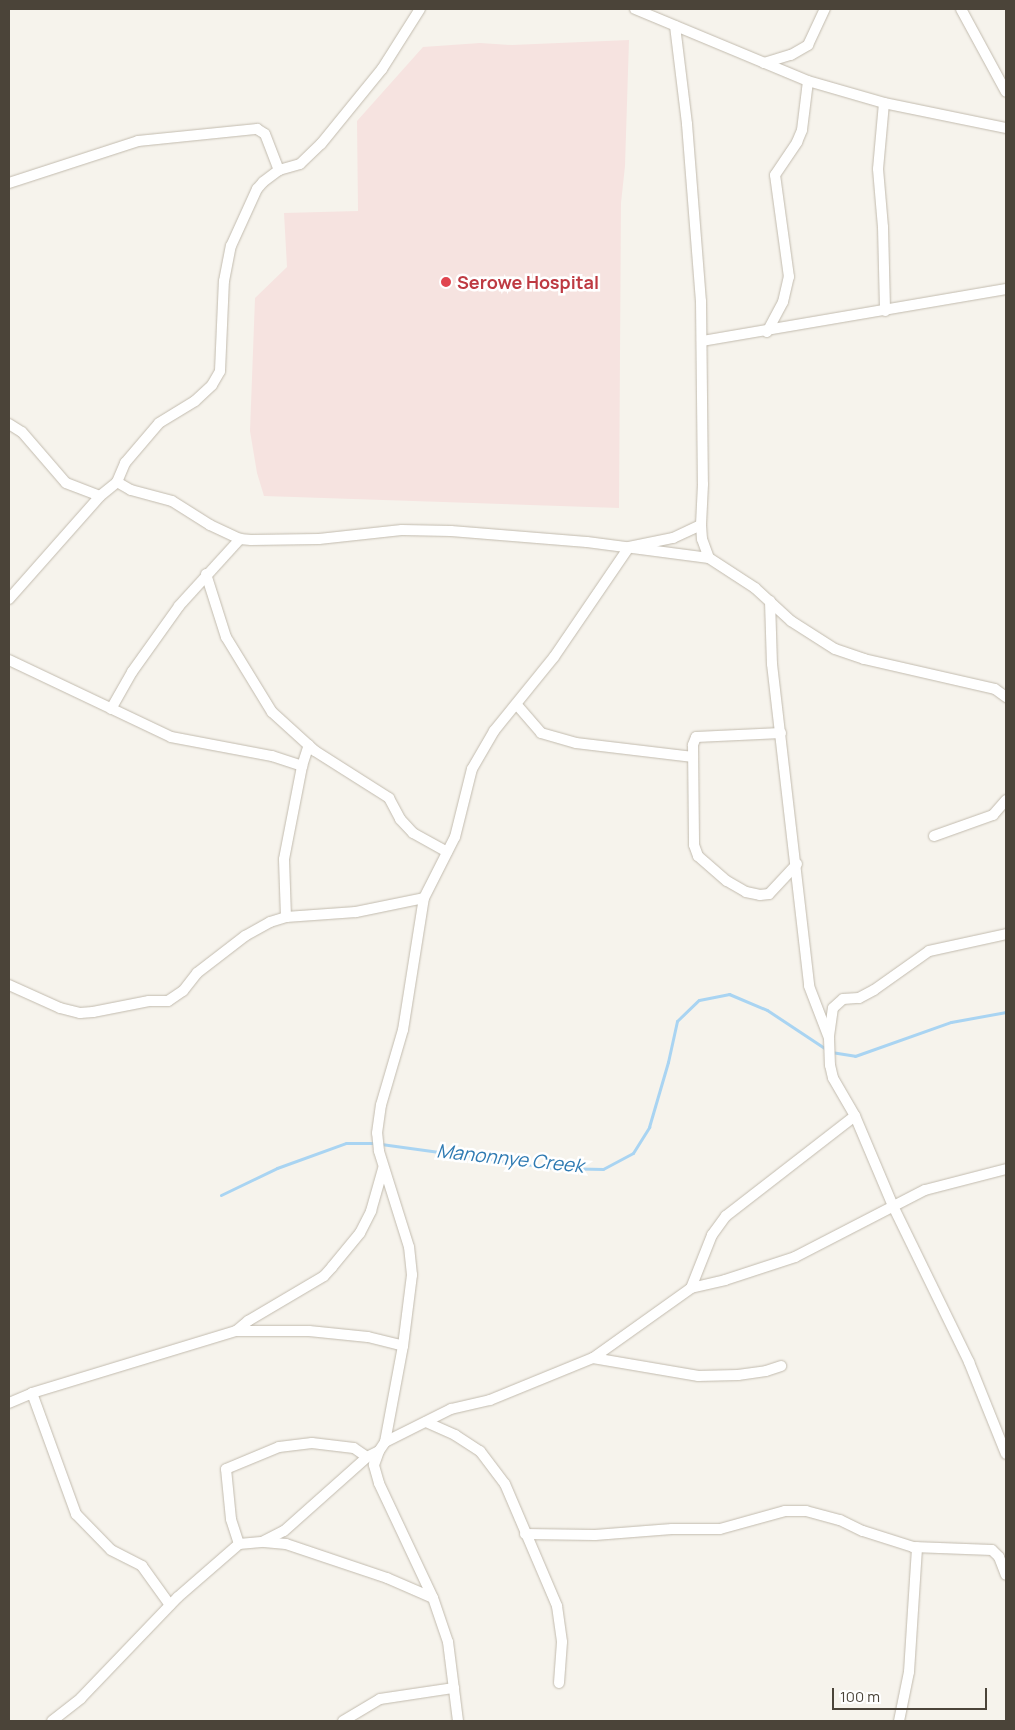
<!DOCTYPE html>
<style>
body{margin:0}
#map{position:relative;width:1015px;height:1730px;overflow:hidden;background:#f6f3ec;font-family:Manrope,sans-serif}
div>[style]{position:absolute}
.medical>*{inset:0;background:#f6e3e0}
.stream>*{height:3px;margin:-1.5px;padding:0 1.5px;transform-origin:1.5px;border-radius:1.5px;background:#a9d4f2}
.roads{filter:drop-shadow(0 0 1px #c2bbae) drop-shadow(0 0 1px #c2bbae)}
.minor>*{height:10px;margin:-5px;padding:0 5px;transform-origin:5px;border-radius:5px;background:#fff}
.dots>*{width:14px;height:14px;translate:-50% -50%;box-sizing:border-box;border:2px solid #fff;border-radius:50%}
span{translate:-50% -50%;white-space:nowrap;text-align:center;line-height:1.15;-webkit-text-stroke:5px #fff;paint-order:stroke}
.health-label{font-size:18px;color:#be3a42;font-weight:700}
.left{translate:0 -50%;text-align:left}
.water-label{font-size:19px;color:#2e7ab2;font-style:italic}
.frame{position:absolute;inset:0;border:10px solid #4b4439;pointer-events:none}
.scale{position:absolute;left:832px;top:1688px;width:155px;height:22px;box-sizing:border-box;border:2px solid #4b4439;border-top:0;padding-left:6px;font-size:15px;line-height:18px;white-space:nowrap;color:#4b4439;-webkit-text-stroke:4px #fff;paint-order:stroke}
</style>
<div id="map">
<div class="medical">
<i style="clip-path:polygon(629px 40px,625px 166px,621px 203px,619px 508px,264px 496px,257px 473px,250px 431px,255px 298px,287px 267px,284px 213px,358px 211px,357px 121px,423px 47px,480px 43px,512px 45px)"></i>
</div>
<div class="stream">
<i style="left:831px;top:1052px;width:24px;rotate:9deg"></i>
<i style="left:855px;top:1056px;width:102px;rotate:-19.5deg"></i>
<i style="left:951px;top:1022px;width:56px;rotate:-10.3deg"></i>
<i style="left:381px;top:1144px;width:175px;rotate:7.9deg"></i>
<i style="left:554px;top:1168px;width:49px;rotate:1.2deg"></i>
<i style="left:603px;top:1169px;width:34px;rotate:-28deg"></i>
<i style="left:633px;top:1153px;width:31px;rotate:-58deg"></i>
<i style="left:649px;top:1127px;width:68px;rotate:-73.7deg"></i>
<i style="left:668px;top:1062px;width:42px;rotate:-77.6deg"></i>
<i style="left:677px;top:1021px;width:30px;rotate:-44deg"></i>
<i style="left:699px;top:1000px;width:31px;rotate:-11deg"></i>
<i style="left:729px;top:994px;width:41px;rotate:22.8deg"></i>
<i style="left:767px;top:1010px;width:71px;rotate:33.5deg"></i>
<i style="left:221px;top:1195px;width:62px;rotate:-25.7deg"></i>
<i style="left:277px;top:1168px;width:73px;rotate:-19.9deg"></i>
<i style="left:346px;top:1143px;width:29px"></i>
</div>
<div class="roads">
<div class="minor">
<i style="left:635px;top:9px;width:187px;rotate:22.6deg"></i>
<i style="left:808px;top:81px;width:79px;rotate:16.1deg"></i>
<i style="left:884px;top:103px;width:125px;rotate:11.6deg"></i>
<i style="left:961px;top:9px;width:94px;rotate:61.5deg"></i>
<i style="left:675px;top:26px;width:99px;rotate:83deg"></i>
<i style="left:687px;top:124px;width:178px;rotate:85.5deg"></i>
<i style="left:701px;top:301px;width:183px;rotate:89.4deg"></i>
<i style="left:703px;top:484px;width:41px;rotate:92.8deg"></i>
<i style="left:701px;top:525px;width:14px;rotate:86deg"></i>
<i style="left:702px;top:539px;width:20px;rotate:70deg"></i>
<i style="left:764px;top:63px;width:28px;rotate:-17deg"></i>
<i style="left:791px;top:55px;width:20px;rotate:-30deg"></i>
<i style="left:808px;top:45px;width:40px;rotate:-65deg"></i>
<i style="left:884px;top:103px;width:66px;rotate:95.2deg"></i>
<i style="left:878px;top:169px;width:58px;rotate:85.1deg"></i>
<i style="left:883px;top:227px;width:84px;rotate:88.6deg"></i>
<i style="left:9px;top:183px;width:136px;rotate:-18deg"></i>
<i style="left:138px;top:141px;width:120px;rotate:-5.8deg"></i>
<i style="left:257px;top:129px;width:9px;rotate:32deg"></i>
<i style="left:265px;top:134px;width:39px;rotate:69deg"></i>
<i style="left:767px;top:332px;width:34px;rotate:-62deg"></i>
<i style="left:783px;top:302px;width:26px;rotate:-77deg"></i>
<i style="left:789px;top:277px;width:103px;rotate:-97.8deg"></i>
<i style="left:775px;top:175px;width:40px;rotate:-56deg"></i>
<i style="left:797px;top:142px;width:13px;rotate:-67deg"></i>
<i style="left:802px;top:130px;width:49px;rotate:-83deg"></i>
<i style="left:702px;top:341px;width:308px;rotate:-9.7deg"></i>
<i style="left:9px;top:424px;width:15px;rotate:32deg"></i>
<i style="left:22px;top:432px;width:67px;rotate:49.2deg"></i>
<i style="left:66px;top:483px;width:36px;rotate:21deg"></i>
<i style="left:117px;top:482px;width:16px;rotate:30deg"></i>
<i style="left:131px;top:490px;width:42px;rotate:15deg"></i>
<i style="left:172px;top:501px;width:45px;rotate:32.3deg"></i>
<i style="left:210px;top:525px;width:33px;rotate:25deg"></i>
<i style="left:240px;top:539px;width:11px;rotate:5deg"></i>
<i style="left:251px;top:540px;width:68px;rotate:-0.8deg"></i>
<i style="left:319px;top:539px;width:83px;rotate:-6.2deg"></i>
<i style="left:402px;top:530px;width:49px;rotate:1.2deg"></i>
<i style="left:451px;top:531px;width:136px;rotate:4.6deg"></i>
<i style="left:587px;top:542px;width:123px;rotate:7.5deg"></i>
<i style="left:709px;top:558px;width:55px;rotate:33.1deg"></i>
<i style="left:755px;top:588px;width:49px;rotate:42.5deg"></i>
<i style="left:791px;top:621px;width:52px;rotate:32.5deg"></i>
<i style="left:835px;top:649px;width:31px;rotate:19deg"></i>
<i style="left:864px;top:659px;width:134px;rotate:12.9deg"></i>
<i style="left:995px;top:689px;width:14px;rotate:36deg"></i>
<i style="left:206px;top:574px;width:66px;rotate:72.4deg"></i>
<i style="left:226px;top:637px;width:88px;rotate:58.5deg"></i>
<i style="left:272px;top:712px;width:58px;rotate:42.2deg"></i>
<i style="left:315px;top:751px;width:88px;rotate:32.4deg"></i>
<i style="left:389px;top:798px;width:24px;rotate:62deg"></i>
<i style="left:400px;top:819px;width:19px;rotate:47deg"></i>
<i style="left:413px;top:833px;width:39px;rotate:29deg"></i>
<i style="left:9px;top:599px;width:137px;rotate:-48.5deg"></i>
<i style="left:100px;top:496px;width:22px;rotate:-39deg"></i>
<i style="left:117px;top:482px;width:21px;rotate:-67deg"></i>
<i style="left:125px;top:463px;width:52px;rotate:-49.6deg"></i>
<i style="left:159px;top:423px;width:42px;rotate:-31.4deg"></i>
<i style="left:195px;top:401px;width:23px;rotate:-43deg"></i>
<i style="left:212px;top:385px;width:16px;rotate:-60deg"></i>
<i style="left:220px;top:371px;width:90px;rotate:-87.5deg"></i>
<i style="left:224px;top:281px;width:36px;rotate:-79deg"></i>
<i style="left:231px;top:246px;width:63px;rotate:-65.5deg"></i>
<i style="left:257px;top:189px;width:9px;rotate:-49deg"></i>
<i style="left:263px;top:182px;width:20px;rotate:-37deg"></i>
<i style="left:279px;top:170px;width:22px;rotate:-16deg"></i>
<i style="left:300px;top:164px;width:29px;rotate:-44deg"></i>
<i style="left:321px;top:144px;width:97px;rotate:-50.9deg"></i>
<i style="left:382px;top:69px;width:71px;rotate:-57.7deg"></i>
<i style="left:770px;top:601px;width:63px;rotate:88.2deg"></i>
<i style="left:772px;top:664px;width:324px;rotate:83.4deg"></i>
<i style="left:809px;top:986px;width:56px;rotate:69deg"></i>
<i style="left:829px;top:1038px;width:27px;rotate:88deg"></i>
<i style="left:830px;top:1065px;width:13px;rotate:77deg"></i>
<i style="left:833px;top:1078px;width:44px;rotate:59.9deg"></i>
<i style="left:855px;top:1116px;width:98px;rotate:67.1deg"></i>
<i style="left:893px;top:1206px;width:174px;rotate:64deg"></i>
<i style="left:969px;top:1362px;width:99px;rotate:68.1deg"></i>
<i style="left:9px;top:660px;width:179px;rotate:25.4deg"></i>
<i style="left:171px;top:737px;width:103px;rotate:10.7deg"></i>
<i style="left:272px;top:756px;width:32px;rotate:18deg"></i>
<i style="left:517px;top:705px;width:37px;rotate:49deg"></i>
<i style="left:541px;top:733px;width:36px;rotate:16deg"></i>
<i style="left:576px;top:743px;width:118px;rotate:6.8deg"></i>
<i style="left:111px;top:709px;width:43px;rotate:-60.4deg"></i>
<i style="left:132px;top:672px;width:81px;rotate:-54.5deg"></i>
<i style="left:179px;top:606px;width:91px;rotate:-47.7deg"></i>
<i style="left:781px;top:733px;width:85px;rotate:177.3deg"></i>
<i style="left:696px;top:737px;width:9px;rotate:111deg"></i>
<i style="left:693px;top:745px;width:100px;rotate:89.4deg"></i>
<i style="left:694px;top:845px;width:12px;rotate:70deg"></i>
<i style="left:698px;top:856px;width:38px;rotate:41deg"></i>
<i style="left:727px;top:881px;width:22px;rotate:30deg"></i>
<i style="left:746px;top:892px;width:14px;rotate:12deg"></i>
<i style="left:760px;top:895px;width:9px;rotate:-6deg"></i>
<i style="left:769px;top:894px;width:41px;rotate:-47deg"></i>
<i style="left:934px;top:836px;width:63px;rotate:-19.6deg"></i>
<i style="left:993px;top:815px;width:20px;rotate:-49deg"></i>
<i style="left:286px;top:917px;width:58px;rotate:-92deg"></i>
<i style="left:284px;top:859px;width:95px;rotate:-79deg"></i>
<i style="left:302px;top:766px;width:22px;rotate:-72deg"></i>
<i style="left:9px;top:985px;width:56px;rotate:24.3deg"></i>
<i style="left:60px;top:1008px;width:21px;rotate:14deg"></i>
<i style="left:80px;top:1013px;width:13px;rotate:-4deg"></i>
<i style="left:93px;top:1012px;width:57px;rotate:-11.1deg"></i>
<i style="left:149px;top:1001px;width:19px"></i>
<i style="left:168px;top:1001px;width:18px;rotate:-34deg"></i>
<i style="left:183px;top:991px;width:23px;rotate:-52deg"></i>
<i style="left:197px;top:973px;width:61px;rotate:-37.6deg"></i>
<i style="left:245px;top:936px;width:29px;rotate:-29deg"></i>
<i style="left:270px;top:922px;width:17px;rotate:-17deg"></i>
<i style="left:286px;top:917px;width:70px;rotate:-4.1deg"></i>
<i style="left:356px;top:912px;width:69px;rotate:-11.6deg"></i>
<i style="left:829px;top:1036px;width:28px;rotate:-82deg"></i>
<i style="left:833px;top:1008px;width:13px;rotate:-42deg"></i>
<i style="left:843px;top:999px;width:16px;rotate:-4deg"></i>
<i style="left:859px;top:998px;width:17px;rotate:-28deg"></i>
<i style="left:874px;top:990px;width:67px;rotate:-35.3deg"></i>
<i style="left:929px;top:951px;width:79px;rotate:-12.4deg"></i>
<i style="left:691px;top:1288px;width:57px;rotate:-68.4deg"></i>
<i style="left:712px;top:1235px;width:24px;rotate:-54deg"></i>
<i style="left:726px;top:1216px;width:163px;rotate:-37.8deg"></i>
<i style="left:236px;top:1331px;width:73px"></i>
<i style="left:309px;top:1331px;width:59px;rotate:5.8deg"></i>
<i style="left:368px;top:1337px;width:36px;rotate:14deg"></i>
<i style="left:593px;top:1358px;width:107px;rotate:9.7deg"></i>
<i style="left:698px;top:1376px;width:40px;rotate:-1.4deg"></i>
<i style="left:738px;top:1375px;width:28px;rotate:-8deg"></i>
<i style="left:766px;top:1371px;width:16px;rotate:-18deg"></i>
<i style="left:32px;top:1393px;width:129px;rotate:70deg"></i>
<i style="left:76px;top:1514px;width:50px;rotate:45.8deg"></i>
<i style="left:111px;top:1550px;width:35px;rotate:27deg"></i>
<i style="left:142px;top:1566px;width:48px;rotate:54.3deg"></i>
<i style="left:9px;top:1403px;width:25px;rotate:-23deg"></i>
<i style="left:32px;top:1393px;width:213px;rotate:-16.9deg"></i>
<i style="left:236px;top:1331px;width:16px;rotate:-40deg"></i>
<i style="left:248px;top:1321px;width:88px;rotate:-30.6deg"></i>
<i style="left:324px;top:1276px;width:12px;rotate:-48deg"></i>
<i style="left:332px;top:1267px;width:44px;rotate:-50.5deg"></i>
<i style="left:360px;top:1233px;width:25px;rotate:-63deg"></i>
<i style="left:371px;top:1211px;width:44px;rotate:-74.1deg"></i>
<i style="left:426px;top:1422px;width:32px;rotate:24deg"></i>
<i style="left:455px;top:1435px;width:30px;rotate:33deg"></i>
<i style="left:480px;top:1451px;width:41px;rotate:52.9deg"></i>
<i style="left:505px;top:1484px;width:133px;rotate:66.9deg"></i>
<i style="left:557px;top:1606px;width:36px;rotate:82deg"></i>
<i style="left:562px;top:1642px;width:41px;rotate:94.2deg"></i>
<i style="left:385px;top:1442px;width:74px;rotate:-26.6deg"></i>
<i style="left:451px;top:1409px;width:40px;rotate:-13deg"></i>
<i style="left:490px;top:1400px;width:111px;rotate:-22.2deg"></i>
<i style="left:593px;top:1358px;width:120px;rotate:-35.5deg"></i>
<i style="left:691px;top:1288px;width:35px;rotate:-13deg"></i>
<i style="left:725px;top:1280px;width:74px;rotate:-18.2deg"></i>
<i style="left:795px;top:1257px;width:146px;rotate:-27.3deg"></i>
<i style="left:925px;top:1190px;width:84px;rotate:-14.5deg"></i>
<i style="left:525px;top:1534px;width:70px;rotate:0.8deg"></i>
<i style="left:595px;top:1535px;width:77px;rotate:-4.5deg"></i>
<i style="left:672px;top:1529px;width:48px"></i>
<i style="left:720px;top:1529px;width:67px;rotate:-15.5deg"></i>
<i style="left:785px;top:1511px;width:21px"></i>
<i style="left:806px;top:1511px;width:35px;rotate:15deg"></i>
<i style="left:840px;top:1520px;width:25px;rotate:26deg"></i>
<i style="left:863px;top:1531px;width:52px;rotate:17.7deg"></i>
<i style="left:913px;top:1547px;width:79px;rotate:2.2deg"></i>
<i style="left:992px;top:1550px;width:10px;rotate:45deg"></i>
<i style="left:999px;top:1557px;width:19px;rotate:69deg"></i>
<i style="left:264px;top:1541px;width:22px;rotate:-27deg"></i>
<i style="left:284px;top:1531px;width:111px;rotate:-41.7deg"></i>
<i style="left:239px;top:1544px;width:25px;rotate:-5deg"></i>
<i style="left:264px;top:1542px;width:22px;rotate:5deg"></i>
<i style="left:286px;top:1544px;width:107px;rotate:18.6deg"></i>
<i style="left:387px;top:1578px;width:50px;rotate:23.5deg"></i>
<i style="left:52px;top:1721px;width:37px;rotate:-38deg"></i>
<i style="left:81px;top:1698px;width:140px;rotate:-46.2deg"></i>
<i style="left:178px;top:1597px;width:81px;rotate:-41deg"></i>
<i style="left:239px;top:1544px;width:26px;rotate:-108deg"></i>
<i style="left:231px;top:1519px;width:50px;rotate:-95.7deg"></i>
<i style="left:226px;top:1469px;width:57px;rotate:-22.5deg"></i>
<i style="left:279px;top:1447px;width:33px;rotate:-7deg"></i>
<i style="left:312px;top:1443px;width:42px;rotate:6.8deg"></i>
<i style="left:354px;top:1448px;width:16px;rotate:35deg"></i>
<i style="left:367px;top:1457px;width:13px;rotate:-27deg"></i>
<i style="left:343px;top:1721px;width:43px;rotate:-30.7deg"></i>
<i style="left:380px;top:1699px;width:75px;rotate:-8.5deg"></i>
<i style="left:458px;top:1721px;width:80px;rotate:-97.2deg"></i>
<i style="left:448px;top:1642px;width:46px;rotate:-108.8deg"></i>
<i style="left:433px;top:1598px;width:127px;rotate:-115.2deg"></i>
<i style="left:379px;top:1483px;width:19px;rotate:-106deg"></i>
<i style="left:374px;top:1465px;width:15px;rotate:-70deg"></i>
<i style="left:379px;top:1451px;width:11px;rotate:-56deg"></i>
<i style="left:385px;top:1442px;width:98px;rotate:-79.4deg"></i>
<i style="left:403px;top:1346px;width:72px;rotate:-82.8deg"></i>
<i style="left:412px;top:1275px;width:28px;rotate:-96deg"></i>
<i style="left:409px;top:1247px;width:101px;rotate:-107.4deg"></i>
<i style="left:379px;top:1151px;width:18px;rotate:-96deg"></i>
<i style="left:377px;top:1133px;width:28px;rotate:-82deg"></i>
<i style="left:381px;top:1105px;width:78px;rotate:-73.7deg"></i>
<i style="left:403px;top:1030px;width:134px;rotate:-81deg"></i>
<i style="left:424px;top:898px;width:68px;rotate:-63.1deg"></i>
<i style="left:455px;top:837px;width:70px;rotate:-76deg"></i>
<i style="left:472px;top:769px;width:44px;rotate:-59.9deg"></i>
<i style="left:494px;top:731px;width:95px;rotate:-51deg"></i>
<i style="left:554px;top:657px;width:133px;rotate:-55.7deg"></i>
<i style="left:629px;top:547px;width:45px;rotate:-11.6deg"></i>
<i style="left:673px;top:538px;width:31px;rotate:-25deg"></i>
<i style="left:899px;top:1721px;width:50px;rotate:-78.5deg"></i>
<i style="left:909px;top:1672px;width:125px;rotate:-86.3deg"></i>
</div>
</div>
<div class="dots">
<i style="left:446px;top:282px;background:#e0444e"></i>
</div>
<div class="health-label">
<span class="left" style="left:457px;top:282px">Serowe Hospital</span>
</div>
<div class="water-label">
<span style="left:510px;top:1159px;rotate:6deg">Manonnye Creek</span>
</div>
<div class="frame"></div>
<div class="scale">100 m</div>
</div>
